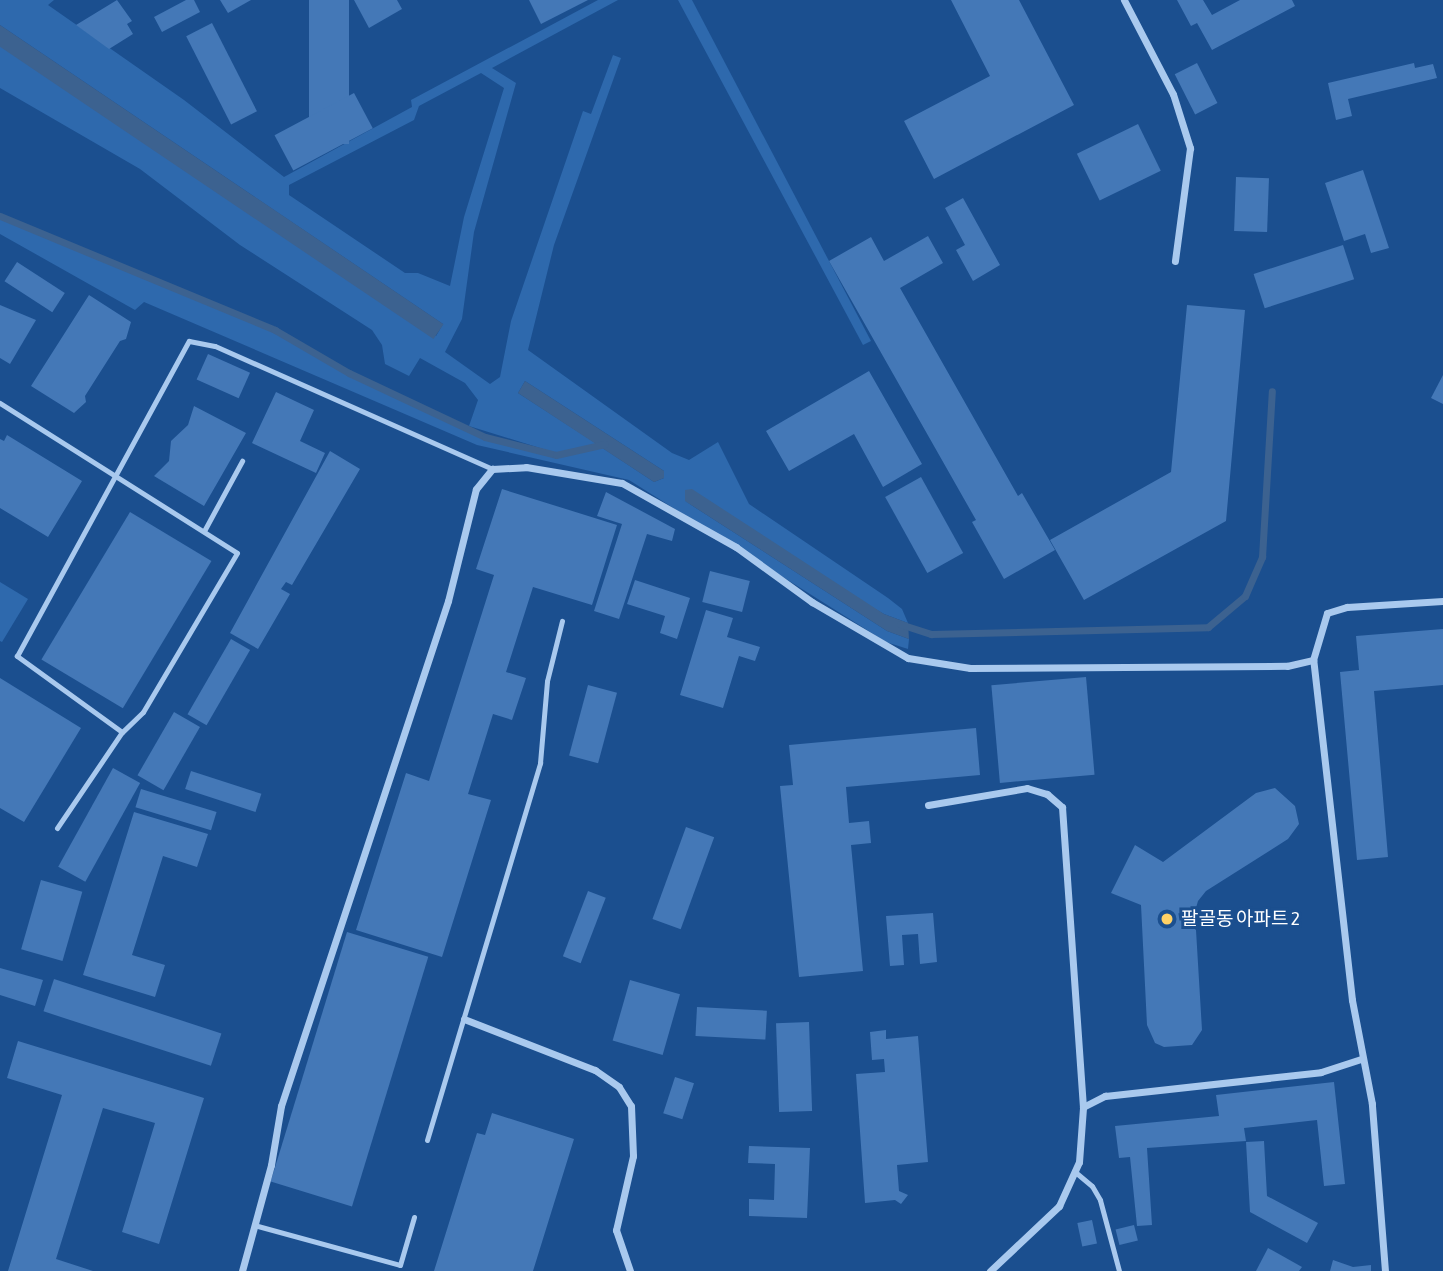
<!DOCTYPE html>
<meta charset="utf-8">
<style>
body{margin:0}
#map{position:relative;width:1443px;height:1271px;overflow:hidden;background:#1b4f8f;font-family:"Asap Condensed","Noto Sans KR",sans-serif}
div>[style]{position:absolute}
.green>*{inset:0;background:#2e69ad}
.water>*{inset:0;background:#3c6290;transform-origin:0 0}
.stream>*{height:7px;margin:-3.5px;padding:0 3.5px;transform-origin:3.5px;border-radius:3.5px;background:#3c6290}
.building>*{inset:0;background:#4478b7;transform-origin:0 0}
.service>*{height:5px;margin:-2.5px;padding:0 2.5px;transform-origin:2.5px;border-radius:2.5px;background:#a9c9ee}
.minor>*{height:7px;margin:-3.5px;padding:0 3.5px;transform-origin:3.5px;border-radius:3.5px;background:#a9c9ee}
.dots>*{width:19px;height:19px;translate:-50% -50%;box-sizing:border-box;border:4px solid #1b4f8f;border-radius:50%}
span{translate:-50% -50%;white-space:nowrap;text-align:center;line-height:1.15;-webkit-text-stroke:6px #1b4f8f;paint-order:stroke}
.poi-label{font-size:19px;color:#fff}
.left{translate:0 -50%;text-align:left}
</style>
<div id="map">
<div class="green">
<i style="clip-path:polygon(evenodd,0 0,54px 0,48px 5px,184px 100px,284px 177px,412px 107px,411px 100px,598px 0,618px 0,492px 68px,516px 83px,474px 232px,462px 319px,445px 352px,490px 384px,500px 377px,511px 321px,583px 111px,591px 114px,613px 55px,621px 58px,554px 245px,528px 350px,672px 453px,689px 460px,718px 442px,749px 504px,888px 598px,902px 609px,908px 623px,884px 614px,685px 501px,887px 631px,909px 639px,908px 649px,886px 642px,629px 480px,477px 445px,144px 302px,135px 310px,0 234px,0 218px,274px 332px,348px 374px,485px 438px,556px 457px,601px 447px,654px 482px,664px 478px,664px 471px,525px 381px,518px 393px,597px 444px,556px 453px,469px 426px,478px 400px,465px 383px,420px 358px,409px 376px,385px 364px,382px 345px,372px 330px,240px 245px,140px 169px,0 88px,0 43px,436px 336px,443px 324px,0 25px,0 0,481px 73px,504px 88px,464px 217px,450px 286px,418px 273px,405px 273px,289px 195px,289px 185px,414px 120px,419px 106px,481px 73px)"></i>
<i style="clip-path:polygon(678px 0,692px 0,871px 341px,863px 345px)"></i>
<i style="clip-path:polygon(0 582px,28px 599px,2px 642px,0 641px)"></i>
</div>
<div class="water">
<i style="left:0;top:25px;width:535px;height:18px;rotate:34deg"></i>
<i style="clip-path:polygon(525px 381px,664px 471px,664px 478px,654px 482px,518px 393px)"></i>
<i style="clip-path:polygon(692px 489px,884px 614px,908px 623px,909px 639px,887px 631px,685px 501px,685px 490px)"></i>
</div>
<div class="stream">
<i style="left:0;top:216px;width:298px;rotate:22.5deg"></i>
<i style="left:275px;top:330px;width:86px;rotate:30.2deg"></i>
<i style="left:349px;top:373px;width:150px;rotate:25.2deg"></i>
<i style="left:485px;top:437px;width:73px;rotate:14.2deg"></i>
<i style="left:556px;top:455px;width:50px;rotate:-12.7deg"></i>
<i style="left:900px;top:624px;width:33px;rotate:18deg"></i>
<i style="left:931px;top:634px;width:277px;rotate:-1.4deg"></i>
<i style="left:1208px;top:627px;width:48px;rotate:-40deg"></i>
<i style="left:1245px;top:596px;width:43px;rotate:-66.4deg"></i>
<i style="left:1262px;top:557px;width:166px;rotate:-86.6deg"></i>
</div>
<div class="building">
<i style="clip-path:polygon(117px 0,132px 21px,127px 24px,133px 34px,109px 49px,76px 25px)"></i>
<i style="clip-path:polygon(186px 0,194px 0,200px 12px,162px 32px,154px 17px)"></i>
<i style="clip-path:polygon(220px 0,251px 0,228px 13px)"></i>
<i style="left:309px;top:0;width:40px;height:144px"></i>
<i style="clip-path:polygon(354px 0,397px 0,402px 9px,369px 28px)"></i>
<i style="clip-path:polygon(529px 0,588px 0,541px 24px)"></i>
<i style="clip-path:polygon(951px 0,1019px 0,1074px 105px,934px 179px,904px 121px,990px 76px)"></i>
<i style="clip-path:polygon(1177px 0,1203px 0,1212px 15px,1240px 0,1292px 0,1295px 6px,1212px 50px,1197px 23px,1191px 26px)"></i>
<i style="left:212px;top:23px;width:99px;height:29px;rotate:63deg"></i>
<i style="left:1197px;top:63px;width:45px;height:25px;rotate:63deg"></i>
<i style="clip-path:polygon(1414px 63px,1415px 68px,1433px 64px,1437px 78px,1348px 99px,1352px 116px,1336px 120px,1328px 83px)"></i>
<i style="left:354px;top:93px;width:40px;height:90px;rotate:62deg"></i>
<i style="left:1138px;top:124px;width:52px;height:68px;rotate:64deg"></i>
<i style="clip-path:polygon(1363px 170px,1389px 248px,1371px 253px,1365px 234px,1344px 241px,1325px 183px)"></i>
<i style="left:1236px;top:177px;width:33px;height:54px;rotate:2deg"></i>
<i style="clip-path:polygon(963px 198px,1000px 265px,973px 281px,956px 250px,965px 245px,945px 208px)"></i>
<i style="clip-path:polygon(928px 236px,943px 263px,900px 288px,1018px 496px,1022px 493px,1055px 550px,1004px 579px,972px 522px,976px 520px,829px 261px,871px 237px,884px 261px)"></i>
<i style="left:1343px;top:245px;width:36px;height:94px;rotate:72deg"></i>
<i style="left:17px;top:262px;width:57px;height:23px;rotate:33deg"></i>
<i style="clip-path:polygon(89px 295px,131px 322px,126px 339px,120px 341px,85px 396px,86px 402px,74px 413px,31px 386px)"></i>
<i style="clip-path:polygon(0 305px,36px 320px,10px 364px,0 358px)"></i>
<i style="clip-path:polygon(1187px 305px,1245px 310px,1226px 521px,1084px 600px,1050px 540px,1171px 472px)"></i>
<i style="left:208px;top:354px;width:46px;height:28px;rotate:24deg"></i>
<i style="clip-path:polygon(869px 371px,922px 464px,883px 487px,854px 434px,789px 471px,766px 431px)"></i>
<i style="clip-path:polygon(1443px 375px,1443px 404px,1431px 398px)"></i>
<i style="clip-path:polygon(276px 392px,314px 410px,300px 441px,325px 453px,316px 473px,252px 443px)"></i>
<i style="clip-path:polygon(194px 406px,246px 433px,204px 506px,154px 476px,169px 461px,171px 441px,188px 425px)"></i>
<i style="clip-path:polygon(7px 435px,82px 481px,48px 537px,0 508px,0 439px,4px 441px)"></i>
<i style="clip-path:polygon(330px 451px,360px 469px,292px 585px,286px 582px,281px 589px,290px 594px,258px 649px,230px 633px)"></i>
<i style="left:921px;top:477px;width:87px;height:41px;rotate:61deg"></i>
<i style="clip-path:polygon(502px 489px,617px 525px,592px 605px,533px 587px,506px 672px,526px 678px,512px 720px,493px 714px,468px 794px,491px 800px,442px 957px,356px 930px,406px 773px,429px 781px,494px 575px,476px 569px)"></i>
<i style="clip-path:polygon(606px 492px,675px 529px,672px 541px,647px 534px,619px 619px,594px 611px,622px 524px,597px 516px)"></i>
<i style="left:130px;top:512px;width:95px;height:172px;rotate:31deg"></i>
<i style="left:710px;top:571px;width:41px;height:32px;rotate:14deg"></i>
<i style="clip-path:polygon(635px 580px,690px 598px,677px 639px,660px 633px,665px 616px,627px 604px)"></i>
<i style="clip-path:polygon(706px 610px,733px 618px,727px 637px,760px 647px,755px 661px,739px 656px,723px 708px,680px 695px)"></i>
<i style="clip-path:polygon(1443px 629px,1443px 685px,1374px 691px,1388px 857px,1357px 860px,1340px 672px,1359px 670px,1356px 636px)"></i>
<i style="left:231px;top:639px;width:22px;height:87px;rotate:30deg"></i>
<i style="left:1086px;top:677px;width:98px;height:95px;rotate:85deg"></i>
<i style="clip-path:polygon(0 678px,81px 728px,24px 822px,0 808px)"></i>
<i style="left:588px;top:685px;width:30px;height:73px;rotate:15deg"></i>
<i style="left:174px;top:712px;width:30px;height:73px;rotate:30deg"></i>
<i style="clip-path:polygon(976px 728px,980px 775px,846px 787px,849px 823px,869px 821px,871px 843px,851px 845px,863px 971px,799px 977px,780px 786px,793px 785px,789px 745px)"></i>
<i style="left:113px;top:768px;width:31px;height:113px;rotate:29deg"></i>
<i style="left:191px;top:771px;width:74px;height:19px;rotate:18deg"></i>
<i style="clip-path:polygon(1275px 788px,1295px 806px,1299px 824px,1288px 839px,1206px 891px,1198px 901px,1191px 925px,1196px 930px,1202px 1030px,1192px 1045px,1164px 1047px,1155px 1043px,1147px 1025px,1141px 905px,1111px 893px,1135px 845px,1163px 862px,1256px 793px)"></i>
<i style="left:141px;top:789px;width:79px;height:19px;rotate:17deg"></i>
<i style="clip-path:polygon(134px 812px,208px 834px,197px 867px,163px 856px,132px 955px,165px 965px,155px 997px,83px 975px)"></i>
<i style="left:686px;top:827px;width:30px;height:98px;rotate:20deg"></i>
<i style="left:41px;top:880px;width:43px;height:72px;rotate:16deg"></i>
<i style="left:588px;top:891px;width:19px;height:70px;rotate:21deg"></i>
<i style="clip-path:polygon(933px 913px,937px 962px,920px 964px,918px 934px,902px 935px,904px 965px,890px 966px,886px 916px)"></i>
<i style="left:347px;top:932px;width:85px;height:261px;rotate:17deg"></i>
<i style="clip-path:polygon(0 968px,43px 980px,35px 1006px,0 995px)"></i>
<i style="left:54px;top:979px;width:176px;height:34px;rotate:18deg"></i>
<i style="left:630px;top:980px;width:52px;height:63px;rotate:16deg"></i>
<i style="left:697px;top:1007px;width:70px;height:29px;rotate:3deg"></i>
<i style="left:809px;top:1022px;width:89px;height:33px;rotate:88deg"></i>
<i style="clip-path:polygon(886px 1030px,886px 1039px,918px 1036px,928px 1162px,897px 1165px,899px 1191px,908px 1195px,901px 1204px,895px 1200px,865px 1203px,856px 1074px,885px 1072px,884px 1059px,872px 1060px,870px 1032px)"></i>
<i style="clip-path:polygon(18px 1041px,204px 1098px,159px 1244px,122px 1232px,155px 1123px,103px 1108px,56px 1259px,93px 1271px,8px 1271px,62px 1095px,7px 1078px)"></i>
<i style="left:675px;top:1077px;width:20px;height:38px;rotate:18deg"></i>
<i style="clip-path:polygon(1334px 1082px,1345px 1184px,1324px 1186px,1317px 1120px,1244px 1128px,1246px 1141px,1147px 1148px,1152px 1225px,1137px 1226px,1130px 1157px,1119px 1158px,1115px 1126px,1219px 1116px,1216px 1095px)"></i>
<i style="clip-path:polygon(492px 1113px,574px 1139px,533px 1271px,434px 1271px,477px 1133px,485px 1135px)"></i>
<i style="clip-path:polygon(1264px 1141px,1267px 1196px,1318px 1223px,1307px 1243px,1250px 1212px,1246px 1142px)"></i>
<i style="clip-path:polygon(749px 1146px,810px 1148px,807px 1218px,749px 1216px,749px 1199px,774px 1200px,775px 1164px,748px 1163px)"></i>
<i style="left:1092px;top:1220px;width:24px;height:15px;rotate:78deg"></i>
<i style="left:1134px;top:1225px;width:16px;height:19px;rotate:76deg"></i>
<i style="clip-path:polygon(1268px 1248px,1302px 1267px,1299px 1271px,1256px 1271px)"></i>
<i style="clip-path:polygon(1333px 1260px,1353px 1267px,1371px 1265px,1371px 1271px,1330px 1271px)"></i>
</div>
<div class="service">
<i style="left:0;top:403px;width:280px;rotate:32.3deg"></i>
<i style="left:237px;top:553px;width:185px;rotate:120.6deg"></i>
<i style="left:143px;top:712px;width:29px;rotate:136deg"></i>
<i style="left:204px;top:531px;width:80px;rotate:-61.5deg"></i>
<i style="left:57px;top:828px;width:116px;rotate:-55.9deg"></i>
<i style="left:122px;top:732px;width:130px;rotate:-144.1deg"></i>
<i style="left:17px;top:656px;width:359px;rotate:-61.4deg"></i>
<i style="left:189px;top:341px;width:26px;rotate:11deg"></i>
<i style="left:215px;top:346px;width:303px;rotate:23.9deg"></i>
<i style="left:427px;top:1140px;width:394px;rotate:-73.3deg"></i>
<i style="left:540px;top:763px;width:82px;rotate:-85.1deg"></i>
<i style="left:547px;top:681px;width:62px;rotate:-76deg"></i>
<i style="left:1074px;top:1171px;width:23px;rotate:40deg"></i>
<i style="left:1092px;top:1186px;width:16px;rotate:60deg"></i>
<i style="left:1100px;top:1200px;width:73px;rotate:75deg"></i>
<i style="left:254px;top:1225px;width:151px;rotate:15.3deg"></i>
<i style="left:400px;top:1265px;width:50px;rotate:-73.7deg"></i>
</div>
<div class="minor">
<i style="left:1124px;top:0;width:106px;rotate:62.5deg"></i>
<i style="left:1173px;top:94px;width:57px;rotate:72.5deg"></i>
<i style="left:1190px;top:148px;width:114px;rotate:97.6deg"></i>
<i style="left:928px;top:805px;width:100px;rotate:-9.7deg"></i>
<i style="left:1027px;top:788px;width:21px;rotate:17deg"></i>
<i style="left:1047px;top:794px;width:20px;rotate:41deg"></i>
<i style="left:1062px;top:807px;width:301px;rotate:86deg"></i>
<i style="left:464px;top:1019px;width:141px;rotate:21.3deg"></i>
<i style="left:595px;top:1070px;width:29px;rotate:35deg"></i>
<i style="left:619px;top:1087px;width:22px;rotate:58deg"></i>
<i style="left:631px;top:1106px;width:50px;rotate:87.7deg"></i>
<i style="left:633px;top:1156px;width:76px;rotate:102.9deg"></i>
<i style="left:616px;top:1230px;width:43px;rotate:71.1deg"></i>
<i style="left:242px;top:1271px;width:110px;rotate:-74.7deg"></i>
<i style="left:271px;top:1165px;width:60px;rotate:-80.4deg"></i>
<i style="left:281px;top:1106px;width:532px;rotate:-71.7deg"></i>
<i style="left:448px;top:601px;width:115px;rotate:-76deg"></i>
<i style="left:476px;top:489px;width:26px;rotate:-51deg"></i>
<i style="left:492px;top:469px;width:34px;rotate:-3deg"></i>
<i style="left:526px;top:467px;width:97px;rotate:9.5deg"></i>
<i style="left:622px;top:483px;width:131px;rotate:29.3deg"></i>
<i style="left:736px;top:547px;width:94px;rotate:35.9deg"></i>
<i style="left:812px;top:602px;width:111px;rotate:30.3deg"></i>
<i style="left:908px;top:658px;width:63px;rotate:9.2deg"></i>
<i style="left:970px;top:668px;width:317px;rotate:-0.4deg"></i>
<i style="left:1287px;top:666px;width:27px;rotate:-13deg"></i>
<i style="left:990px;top:1271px;width:95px;rotate:-43.3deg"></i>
<i style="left:1059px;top:1206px;width:48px;rotate:-65.6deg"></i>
<i style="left:1079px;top:1162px;width:55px;rotate:-85.8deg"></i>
<i style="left:1083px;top:1107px;width:25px;rotate:-27deg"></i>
<i style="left:1105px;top:1096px;width:217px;rotate:-6.3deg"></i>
<i style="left:1321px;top:1072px;width:42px;rotate:-18deg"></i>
<i style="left:1385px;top:1271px;width:168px;rotate:-94.5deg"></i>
<i style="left:1372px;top:1104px;width:106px;rotate:-100.9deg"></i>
<i style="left:1352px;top:1000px;width:342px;rotate:-96.5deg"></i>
<i style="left:1313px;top:660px;width:49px;rotate:-73.4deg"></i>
<i style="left:1327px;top:613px;width:21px;rotate:-17deg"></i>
<i style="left:1347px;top:607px;width:96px;rotate:-3.6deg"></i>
</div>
<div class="dots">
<i style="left:1167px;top:919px;background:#ffd166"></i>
</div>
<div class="poi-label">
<span class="left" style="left:1181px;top:919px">팔골동 아파트 2</span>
</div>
</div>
